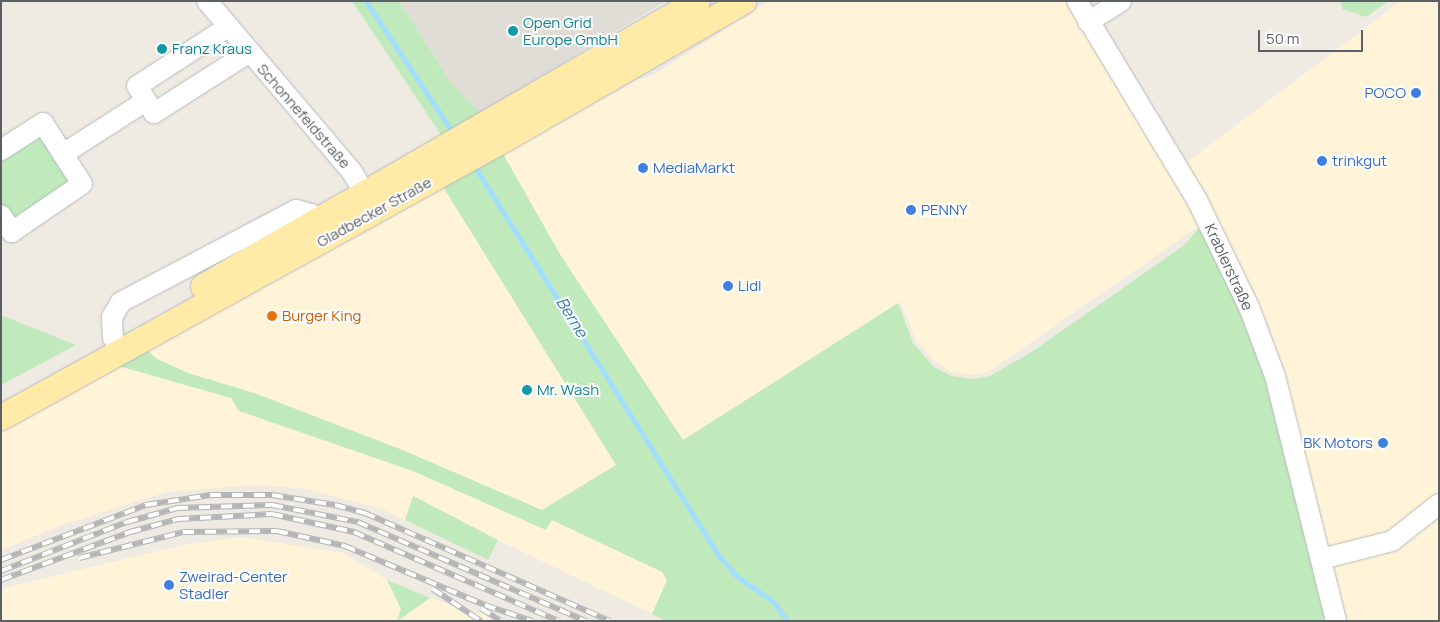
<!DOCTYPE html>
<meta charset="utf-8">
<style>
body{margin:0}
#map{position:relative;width:1440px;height:622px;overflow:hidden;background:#efebe2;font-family:Manrope,sans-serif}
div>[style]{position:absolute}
.commercial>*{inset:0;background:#fff3d8}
.industrial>*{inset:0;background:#e0ddd7}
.green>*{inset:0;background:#c0eabc}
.stream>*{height:4.5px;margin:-2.25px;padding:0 2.25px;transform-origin:2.25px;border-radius:2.25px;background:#a3deff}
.roads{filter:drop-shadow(0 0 1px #b5babe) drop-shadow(0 0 1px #b5babe)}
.minor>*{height:20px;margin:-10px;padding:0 10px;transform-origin:10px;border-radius:10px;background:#fff}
.major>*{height:25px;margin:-12.5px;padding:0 12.5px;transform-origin:12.5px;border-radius:12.5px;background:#ffeaa8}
.rail>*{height:5.5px;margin-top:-2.75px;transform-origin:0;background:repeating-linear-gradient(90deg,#fff 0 11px,#b4b5b6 0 22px);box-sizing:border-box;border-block:1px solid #b4b5b6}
.dots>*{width:14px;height:14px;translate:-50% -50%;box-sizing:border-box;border:2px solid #fff;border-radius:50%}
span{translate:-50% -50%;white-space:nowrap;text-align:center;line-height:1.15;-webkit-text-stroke:4px #fff;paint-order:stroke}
.culture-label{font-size:15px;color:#0d838f}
.left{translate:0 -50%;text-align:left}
.shop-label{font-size:15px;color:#366cbe}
.right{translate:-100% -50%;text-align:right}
.street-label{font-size:15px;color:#5b6065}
.food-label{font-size:15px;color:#c56008}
.water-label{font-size:16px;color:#327cb2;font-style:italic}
.frame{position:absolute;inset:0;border:2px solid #5b6065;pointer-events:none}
.scale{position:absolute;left:1258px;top:30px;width:105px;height:22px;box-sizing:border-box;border:2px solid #5b6065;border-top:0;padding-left:6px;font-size:15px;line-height:18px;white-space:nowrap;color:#5b6065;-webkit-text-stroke:4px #fff;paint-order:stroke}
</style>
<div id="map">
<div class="commercial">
<i style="clip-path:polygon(769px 1px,1067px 1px,1204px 223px,988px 372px,974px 375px,951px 372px,937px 363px,916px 341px,901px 303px,683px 440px,561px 256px,502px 155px,636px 80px,652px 76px)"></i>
<i style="clip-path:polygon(1401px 1px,1439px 1px,1439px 621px,1340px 621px,1179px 168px)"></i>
<i style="clip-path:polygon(437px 177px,616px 465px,542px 510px,400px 449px,254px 393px,188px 373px,157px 360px,139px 343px)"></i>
<i style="clip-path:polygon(119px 366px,231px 398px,413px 471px,545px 529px,552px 520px,662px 572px,667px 580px,652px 614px,498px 540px,414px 496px,405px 520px,382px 509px,307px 489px,257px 485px,167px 492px,62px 525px,1px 550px,1px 420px)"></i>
<i style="clip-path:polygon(242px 537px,344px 553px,387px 580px,401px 609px,397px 621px,1px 621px,1px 590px,12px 586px,183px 545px)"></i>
<i style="clip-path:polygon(430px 598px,502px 621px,399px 621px)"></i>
</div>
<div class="industrial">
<i style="clip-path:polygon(399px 1px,666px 1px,480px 113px,452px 84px)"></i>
</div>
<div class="green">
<i style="clip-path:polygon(352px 1px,399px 1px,452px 84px,480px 113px,561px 256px,683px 440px,898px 303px,913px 343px,934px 367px,952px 376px,974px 379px,990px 376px,1033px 351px,1183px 246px,1204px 223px,1267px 374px,1329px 621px,666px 621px,652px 614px,667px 580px,662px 572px,552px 520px,546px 530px,413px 471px,239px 411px,231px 398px,119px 366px,139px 343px,157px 359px,188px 373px,254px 393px,400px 449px,542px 510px,616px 465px,437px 177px,443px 138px)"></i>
<i style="clip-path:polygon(1341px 1px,1385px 1px,1386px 3px,1366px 17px,1342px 9px)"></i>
<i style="clip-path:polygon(43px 135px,75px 184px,14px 226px,1px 206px,1px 162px)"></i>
<i style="clip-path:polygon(1px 315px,76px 345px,1px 385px)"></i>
<i style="clip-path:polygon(413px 496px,498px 540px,488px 560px,405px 520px)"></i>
<i style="clip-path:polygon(387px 580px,430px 598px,397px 621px,401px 609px)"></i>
</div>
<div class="stream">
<i style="left:366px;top:1px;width:159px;rotate:56.5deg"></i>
<i style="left:474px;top:165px;width:459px;rotate:57.9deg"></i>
<i style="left:718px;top:554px;width:29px;rotate:49deg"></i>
<i style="left:737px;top:576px;width:45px;rotate:35.1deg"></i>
<i style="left:774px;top:602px;width:24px;rotate:54deg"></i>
</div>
<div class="roads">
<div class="minor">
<i style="left:207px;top:1px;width:224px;rotate:49.7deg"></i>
<i style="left:352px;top:172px;width:39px;rotate:59deg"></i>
<i style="left:1077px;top:1px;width:232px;rotate:58.9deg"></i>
<i style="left:1197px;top:200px;width:119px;rotate:64.1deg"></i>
<i style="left:1249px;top:307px;width:74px;rotate:69.4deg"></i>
<i style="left:1275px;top:376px;width:252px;rotate:76deg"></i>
<i style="left:1088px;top:22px;width:39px;rotate:-32deg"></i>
<i style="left:228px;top:27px;width:108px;rotate:147deg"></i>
<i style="left:137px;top:86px;width:32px;rotate:58deg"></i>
<i style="left:154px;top:113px;width:114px;rotate:-32.4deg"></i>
<i style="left:1px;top:150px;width:50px;rotate:-32.7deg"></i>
<i style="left:43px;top:123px;width:72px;rotate:57.4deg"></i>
<i style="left:82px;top:184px;width:85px;rotate:145.6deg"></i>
<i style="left:12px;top:232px;width:20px;rotate:-123deg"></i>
<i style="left:63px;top:154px;width:98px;rotate:-32.6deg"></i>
<i style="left:113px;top:338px;width:21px;rotate:-93deg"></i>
<i style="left:112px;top:317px;width:17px;rotate:-59deg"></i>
<i style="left:121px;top:302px;width:198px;rotate:-27.7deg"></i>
<i style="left:296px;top:210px;width:16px;rotate:15deg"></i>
<i style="left:311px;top:214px;width:9px;rotate:41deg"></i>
<i style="left:1321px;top:559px;width:73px;rotate:-14.2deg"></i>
<i style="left:1392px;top:541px;width:60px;rotate:-38.2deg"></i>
</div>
<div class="major">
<i style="left:203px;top:286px;width:570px;rotate:-29.98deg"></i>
<i style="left:1px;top:417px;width:585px;rotate:-28.93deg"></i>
<i style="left:513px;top:134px;width:266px;rotate:-30deg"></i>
</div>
</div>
<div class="rail">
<i style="left:79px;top:558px;width:107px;rotate:-14deg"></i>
<i style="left:183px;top:532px;width:94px;rotate:-0.6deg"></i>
<i style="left:277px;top:531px;width:70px;rotate:12.4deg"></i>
<i style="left:345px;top:546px;width:152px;rotate:22.9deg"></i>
<i style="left:485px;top:605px;width:50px;rotate:18.8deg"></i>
<i style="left:1px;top:560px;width:155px;rotate:-20.8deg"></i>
<i style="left:146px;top:505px;width:65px;rotate:-8.9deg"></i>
<i style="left:210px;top:495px;width:62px"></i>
<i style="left:272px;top:495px;width:64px;rotate:9deg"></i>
<i style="left:335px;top:505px;width:31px;rotate:15deg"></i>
<i style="left:365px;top:513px;width:268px;rotate:23.8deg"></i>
<i style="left:1px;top:571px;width:135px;rotate:-21.3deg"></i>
<i style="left:127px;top:522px;width:52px;rotate:-15.6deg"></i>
<i style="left:177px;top:508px;width:95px;rotate:-1.8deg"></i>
<i style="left:272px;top:505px;width:88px;rotate:11.2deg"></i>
<i style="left:358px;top:522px;width:249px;rotate:23.5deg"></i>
<i style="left:1px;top:580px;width:138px;rotate:-20.4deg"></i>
<i style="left:130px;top:532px;width:50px;rotate:-15.2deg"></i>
<i style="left:178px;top:519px;width:94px;rotate:-3deg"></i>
<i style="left:272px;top:514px;width:84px;rotate:12.4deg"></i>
<i style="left:354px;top:532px;width:223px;rotate:23.5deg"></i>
<i style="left:433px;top:589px;width:58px;rotate:33.7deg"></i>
<i style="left:481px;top:608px;width:24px;rotate:33deg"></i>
</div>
<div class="dots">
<i style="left:513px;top:31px;background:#0f9aa8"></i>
<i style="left:162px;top:49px;background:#0f9aa8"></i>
<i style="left:1416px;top:93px;background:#3f7fe0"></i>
<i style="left:1322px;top:161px;background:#3f7fe0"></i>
<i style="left:643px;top:168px;background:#3f7fe0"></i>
<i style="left:911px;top:210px;background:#3f7fe0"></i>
<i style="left:728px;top:286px;background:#3f7fe0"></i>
<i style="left:272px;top:316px;background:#e8710a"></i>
<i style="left:527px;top:390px;background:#0f9aa8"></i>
<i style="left:1383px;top:443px;background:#3f7fe0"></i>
<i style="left:169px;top:585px;background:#3f7fe0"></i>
</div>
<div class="culture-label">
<span class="left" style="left:523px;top:31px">Open Grid<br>Europe GmbH</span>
<span class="left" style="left:172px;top:49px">Franz Kraus</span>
<span class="left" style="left:537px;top:390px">Mr. Wash</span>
</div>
<div class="shop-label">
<span class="right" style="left:1406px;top:93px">POCO</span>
<span class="left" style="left:1332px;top:161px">trinkgut</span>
<span class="left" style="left:653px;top:168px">MediaMarkt</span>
<span class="left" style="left:921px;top:210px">PENNY</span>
<span class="left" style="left:738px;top:286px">Lidl</span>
<span class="right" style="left:1373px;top:443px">BK Motors</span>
<span class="left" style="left:179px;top:585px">Zweirad-Center<br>Stadler</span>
</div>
<div class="street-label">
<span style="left:304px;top:116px;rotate:49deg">Schonnefeldstraße</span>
<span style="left:374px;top:212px;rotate:-29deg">Gladbecker Straße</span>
<span style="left:1229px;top:267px;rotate:65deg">Krablerstraße</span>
</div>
<div class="food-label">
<span class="left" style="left:282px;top:316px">Burger King</span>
</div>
<div class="water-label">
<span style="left:572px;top:317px;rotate:58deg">Berne</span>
</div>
<div class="frame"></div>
<div class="scale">50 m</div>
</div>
